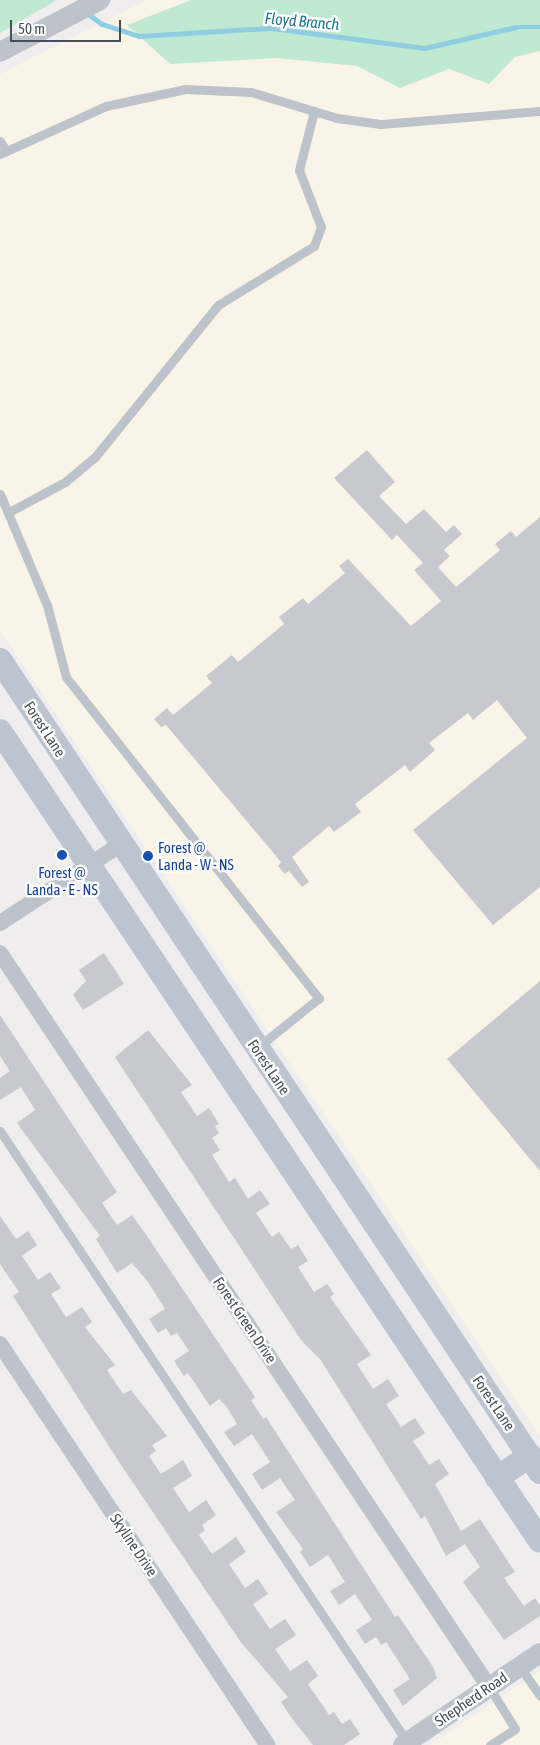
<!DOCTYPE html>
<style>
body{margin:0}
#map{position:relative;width:540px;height:1745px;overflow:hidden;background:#efeded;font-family:"Asap Condensed",sans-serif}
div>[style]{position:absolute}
.commercial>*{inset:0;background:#f9f4e7}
.green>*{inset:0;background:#bfe9d1}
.stream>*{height:4.5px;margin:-2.25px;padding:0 2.25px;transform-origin:2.25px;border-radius:2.25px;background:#91cde1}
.building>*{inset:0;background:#c7c9cf}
.service>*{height:9px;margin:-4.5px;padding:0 4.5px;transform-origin:4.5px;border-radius:4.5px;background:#bcc3ca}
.minor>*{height:16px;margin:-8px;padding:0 8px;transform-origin:8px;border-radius:8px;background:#bcc3ca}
.tertiary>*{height:20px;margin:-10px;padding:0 10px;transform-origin:10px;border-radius:10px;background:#bcc3ca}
.secondary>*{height:24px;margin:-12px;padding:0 12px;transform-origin:12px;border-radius:12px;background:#bcc4cf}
.dots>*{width:14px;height:14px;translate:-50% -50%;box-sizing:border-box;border:2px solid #fff;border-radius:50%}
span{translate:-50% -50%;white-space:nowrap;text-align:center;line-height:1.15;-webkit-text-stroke:5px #fff;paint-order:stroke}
.street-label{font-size:15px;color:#474f58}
.transit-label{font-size:15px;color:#164399}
.left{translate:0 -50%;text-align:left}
.water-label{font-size:16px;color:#1c7796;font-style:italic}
.scale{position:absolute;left:10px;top:20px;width:111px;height:22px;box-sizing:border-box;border:2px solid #474f58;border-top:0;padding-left:6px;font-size:15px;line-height:18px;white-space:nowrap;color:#474f58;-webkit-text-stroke:4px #fff;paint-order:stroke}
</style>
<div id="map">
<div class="commercial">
<i style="clip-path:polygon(147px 0,540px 0,540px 1436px,0 631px,0 74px)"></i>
<i style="clip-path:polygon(540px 1671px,540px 1745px,430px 1745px)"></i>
</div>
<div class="green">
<i style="clip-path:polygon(0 0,57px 0,0 33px)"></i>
<i style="clip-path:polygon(191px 0,540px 0,540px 51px,515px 57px,489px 84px,449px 69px,400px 88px,357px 66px,276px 58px,170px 64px,127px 25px)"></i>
</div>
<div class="stream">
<i style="left:86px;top:12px;width:20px;rotate:37deg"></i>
<i style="left:102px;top:24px;width:39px;rotate:18deg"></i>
<i style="left:139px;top:36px;width:132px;rotate:-3.5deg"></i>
<i style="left:271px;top:28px;width:155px;rotate:7.4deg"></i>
<i style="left:425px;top:48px;width:93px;rotate:-13deg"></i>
<i style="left:516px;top:27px;width:24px"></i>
</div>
<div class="building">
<i style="clip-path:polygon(367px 450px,395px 482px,379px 496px,406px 524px,424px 509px,446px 532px,454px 525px,462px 534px,444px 550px,450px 556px,438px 567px,456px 587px,500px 550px,495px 544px,511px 531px,516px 537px,540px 517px,540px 887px,493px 925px,413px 830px,527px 738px,497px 700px,473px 720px,468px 713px,429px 743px,435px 750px,410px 772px,405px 765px,355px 804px,361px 812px,334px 832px,329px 826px,292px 857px,309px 882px,302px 887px,289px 871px,285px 874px,278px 866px,281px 862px,166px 725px,161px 727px,154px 719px,167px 708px,173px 715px,212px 683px,206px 676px,232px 655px,238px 662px,284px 624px,279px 617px,303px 598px,308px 604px,345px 573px,339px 566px,348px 559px,411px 626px,441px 601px,414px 570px,423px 563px,397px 535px,392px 540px,334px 478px)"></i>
<i style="clip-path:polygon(104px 953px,124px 984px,83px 1010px,73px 995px,86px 981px,79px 970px)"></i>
<i style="clip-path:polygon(540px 981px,540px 1171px,447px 1059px)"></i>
<i style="clip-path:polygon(0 1015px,117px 1192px,102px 1203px,117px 1225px,132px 1215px,147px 1236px,255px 1397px,251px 1400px,263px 1419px,266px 1417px,395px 1617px,398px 1615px,433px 1667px,437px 1678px,403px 1706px,393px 1690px,410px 1679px,386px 1642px,381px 1645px,376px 1637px,365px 1644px,356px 1630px,372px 1620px,355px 1594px,339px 1605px,330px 1591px,345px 1582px,328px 1555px,310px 1567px,300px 1552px,303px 1549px,276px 1512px,295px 1500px,280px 1478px,262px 1490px,252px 1474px,270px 1462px,252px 1434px,234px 1446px,224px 1432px,237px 1424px,226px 1406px,219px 1399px,210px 1406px,188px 1373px,184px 1376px,174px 1361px,189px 1351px,177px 1333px,171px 1336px,166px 1328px,158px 1333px,149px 1319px,165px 1309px,148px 1282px,132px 1263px,117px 1273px,96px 1239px,100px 1236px,17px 1123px,35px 1110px,21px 1087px,0 1100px,0 1078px,10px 1071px,0 1056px)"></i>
<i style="clip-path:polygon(148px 1030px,192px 1085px,181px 1092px,197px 1116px,209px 1108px,219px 1124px,215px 1126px,219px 1133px,212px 1138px,220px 1150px,212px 1155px,229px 1182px,235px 1178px,248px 1199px,260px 1190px,270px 1204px,256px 1213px,272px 1237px,279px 1232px,291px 1249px,298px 1245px,308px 1261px,298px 1267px,314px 1292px,327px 1284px,334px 1294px,330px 1297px,371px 1355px,357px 1364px,373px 1389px,388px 1379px,399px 1396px,386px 1404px,401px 1427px,415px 1418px,425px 1433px,413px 1441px,429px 1465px,439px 1459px,449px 1474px,435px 1484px,461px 1531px,480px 1519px,515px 1572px,504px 1578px,524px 1606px,535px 1598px,540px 1605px,540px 1616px,504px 1640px,463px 1582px,480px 1567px,465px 1544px,446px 1556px,425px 1516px,421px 1519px,320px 1359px,301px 1340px,115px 1057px)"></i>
<i style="clip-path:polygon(0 1216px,16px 1239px,28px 1231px,37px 1245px,22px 1256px,38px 1280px,50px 1272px,61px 1288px,51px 1294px,66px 1317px,82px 1307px,92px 1322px,85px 1327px,115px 1365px,107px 1370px,123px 1394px,131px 1390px,167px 1436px,152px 1445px,156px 1451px,149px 1456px,161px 1474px,183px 1460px,192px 1476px,173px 1488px,189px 1512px,206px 1500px,216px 1515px,202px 1525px,205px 1530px,199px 1535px,212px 1554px,236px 1537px,246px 1552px,229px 1564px,245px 1588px,258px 1579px,268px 1594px,253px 1604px,270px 1629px,285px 1619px,296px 1635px,275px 1649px,290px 1671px,307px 1660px,318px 1676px,308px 1684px,329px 1715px,334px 1712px,342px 1724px,350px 1719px,360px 1734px,344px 1745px,313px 1745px,293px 1720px,281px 1702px,288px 1697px,240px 1641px,119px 1462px,13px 1296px,19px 1292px,0 1264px)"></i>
</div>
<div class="service">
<i style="left:0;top:141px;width:12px;rotate:59deg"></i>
<i style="left:0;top:154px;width:116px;rotate:-24.4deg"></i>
<i style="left:106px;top:106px;width:81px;rotate:-12.1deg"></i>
<i style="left:185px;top:89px;width:66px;rotate:2.6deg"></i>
<i style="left:251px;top:92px;width:90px;rotate:16.8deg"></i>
<i style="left:337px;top:118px;width:44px;rotate:7.8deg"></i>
<i style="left:381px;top:124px;width:160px;rotate:-4.7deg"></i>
<i style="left:0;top:494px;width:121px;rotate:67.1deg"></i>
<i style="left:47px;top:605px;width:74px;rotate:75.2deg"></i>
<i style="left:66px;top:677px;width:409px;rotate:51.8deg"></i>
<i style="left:319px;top:998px;width:77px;rotate:141.3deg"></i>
<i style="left:9px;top:512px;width:64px;rotate:-28.2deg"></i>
<i style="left:65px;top:482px;width:39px;rotate:-40deg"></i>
<i style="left:95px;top:457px;width:196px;rotate:-51deg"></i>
<i style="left:218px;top:305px;width:113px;rotate:-31.6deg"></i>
<i style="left:314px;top:246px;width:20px;rotate:-70deg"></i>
<i style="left:321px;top:227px;width:61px;rotate:-111.1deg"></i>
<i style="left:299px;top:170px;width:61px;rotate:-75.7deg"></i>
<i style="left:0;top:1131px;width:734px;rotate:56.33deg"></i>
<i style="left:520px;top:1667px;width:35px;rotate:55deg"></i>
<i style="left:489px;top:1687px;width:49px;rotate:58.2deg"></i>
<i style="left:515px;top:1729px;width:30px;rotate:147deg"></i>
</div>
<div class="minor">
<i style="left:0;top:923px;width:145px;rotate:-33.1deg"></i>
<i style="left:0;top:953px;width:882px;rotate:56.33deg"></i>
<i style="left:0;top:1344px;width:482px;rotate:56.3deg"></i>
</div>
<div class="tertiary">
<i style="left:0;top:52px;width:113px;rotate:-27.5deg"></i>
<i style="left:403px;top:1745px;width:165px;rotate:-33.9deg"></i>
</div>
<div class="secondary">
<i style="left:0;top:660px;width:975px;rotate:56.38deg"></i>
<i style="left:0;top:731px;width:973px;rotate:56.31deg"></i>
<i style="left:497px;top:1478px;width:40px;rotate:-34deg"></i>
</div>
<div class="dots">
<i style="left:62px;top:855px;background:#1a4fb4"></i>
<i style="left:148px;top:856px;background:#1a4fb4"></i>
</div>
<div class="street-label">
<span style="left:45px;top:729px;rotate:57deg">Forest Lane</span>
<span style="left:269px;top:1067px;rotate:56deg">Forest Lane</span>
<span style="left:245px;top:1320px;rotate:56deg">Forest Green Drive</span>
<span style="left:494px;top:1403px;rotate:56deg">Forest Lane</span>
<span style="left:134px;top:1545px;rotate:56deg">Skyline Drive</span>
<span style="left:471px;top:1699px;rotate:-34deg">Shepherd Road</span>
</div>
<div class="transit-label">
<span class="left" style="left:158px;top:856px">Forest @<br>Landa - W - NS</span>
<span style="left:62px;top:881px">Forest @<br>Landa - E - NS</span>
</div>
<div class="water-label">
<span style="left:302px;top:21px;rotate:5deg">Floyd Branch</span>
</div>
<div class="scale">50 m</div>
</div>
